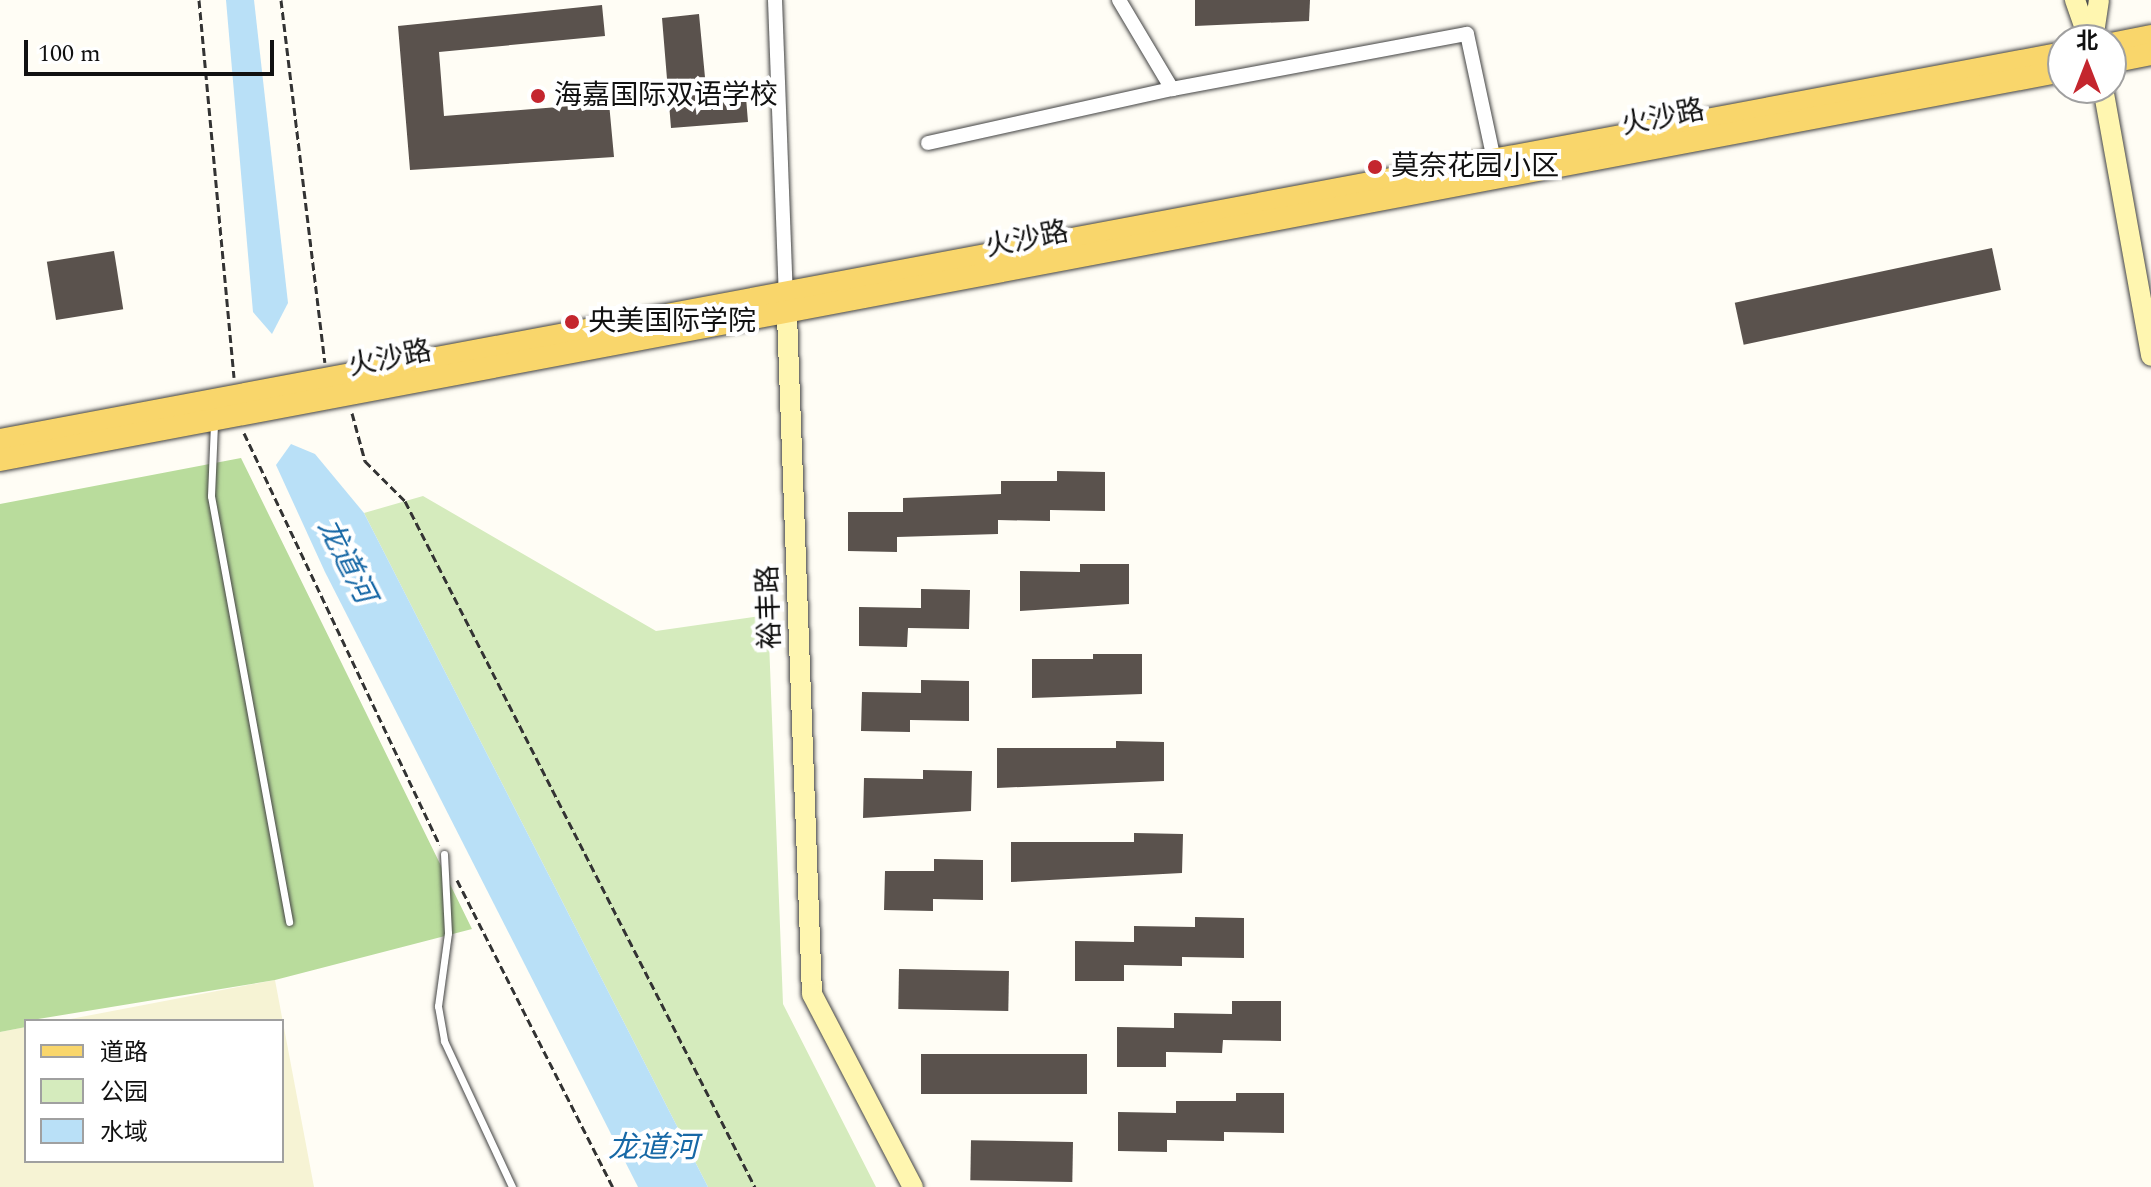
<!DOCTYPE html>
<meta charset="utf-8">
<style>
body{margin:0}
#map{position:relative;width:2151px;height:1187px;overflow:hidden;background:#fffdf5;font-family:Spectral,"Noto Sans SC",serif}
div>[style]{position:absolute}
.farmland>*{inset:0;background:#f6f3d4}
.green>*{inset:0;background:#d5ebbd}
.forest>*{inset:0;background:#b9dc9c}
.water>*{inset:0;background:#b9e0f7}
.building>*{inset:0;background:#5a524d;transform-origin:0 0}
.path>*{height:3px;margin-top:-1.5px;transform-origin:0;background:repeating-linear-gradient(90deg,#333 0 8px,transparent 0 12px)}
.roads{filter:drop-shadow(0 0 2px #444) drop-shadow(0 0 2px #444)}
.lane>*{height:7px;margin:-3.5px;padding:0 3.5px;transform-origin:3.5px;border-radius:3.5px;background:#fff}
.street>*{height:14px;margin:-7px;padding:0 7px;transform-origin:7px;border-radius:7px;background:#fff}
.secondary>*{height:20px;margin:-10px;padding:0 10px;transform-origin:10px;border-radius:10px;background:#fff6b0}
.primary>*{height:22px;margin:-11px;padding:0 11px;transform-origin:11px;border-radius:11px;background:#f9d66b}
.dots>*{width:22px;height:22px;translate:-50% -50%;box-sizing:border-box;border:4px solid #fff;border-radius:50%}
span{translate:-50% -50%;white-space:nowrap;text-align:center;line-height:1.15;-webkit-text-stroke:8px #fff;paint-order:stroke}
.poi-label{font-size:28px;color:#111}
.left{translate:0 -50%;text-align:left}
.street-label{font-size:28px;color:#111}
.water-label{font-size:30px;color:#1768a6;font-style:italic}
.legend{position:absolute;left:24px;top:1019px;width:260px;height:144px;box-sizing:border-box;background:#fff;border:2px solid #a0a0a0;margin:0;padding:10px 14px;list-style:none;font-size:24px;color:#111}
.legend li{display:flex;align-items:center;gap:16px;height:40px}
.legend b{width:40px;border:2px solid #a0a0a0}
.north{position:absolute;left:2047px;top:24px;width:80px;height:80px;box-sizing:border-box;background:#fff;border:2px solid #a0a0a0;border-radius:50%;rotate:0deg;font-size:22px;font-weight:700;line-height:32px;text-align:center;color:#111}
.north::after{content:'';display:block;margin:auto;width:28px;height:36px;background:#c4262e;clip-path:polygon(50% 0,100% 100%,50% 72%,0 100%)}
.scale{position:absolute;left:24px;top:40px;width:250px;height:36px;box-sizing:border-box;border:4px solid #111;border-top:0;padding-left:10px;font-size:24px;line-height:28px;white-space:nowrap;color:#111;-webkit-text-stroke:6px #fff;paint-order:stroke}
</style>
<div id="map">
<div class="farmland">
<i style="clip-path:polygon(275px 980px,314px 1187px,0 1187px,0 1032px,26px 1027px,26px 1161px,282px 1161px,282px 1021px,60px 1021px)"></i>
</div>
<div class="green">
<i style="clip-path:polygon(423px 496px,656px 631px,768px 615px,783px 1004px,876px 1187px,708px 1187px,364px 513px)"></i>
</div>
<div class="forest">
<i style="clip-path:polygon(241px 458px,472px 929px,275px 980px,26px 1021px,26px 1027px,0 1032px,0 504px)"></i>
</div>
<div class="water">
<i style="clip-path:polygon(226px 0,254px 0,288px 303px,272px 334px,253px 312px)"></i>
<i style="clip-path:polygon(291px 444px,315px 454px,364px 513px,708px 1187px,638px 1187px,325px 572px,276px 465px)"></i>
</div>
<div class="building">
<i style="clip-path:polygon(1195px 0,1310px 0,1309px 21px,1195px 26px)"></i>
<i style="clip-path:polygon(602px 5px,605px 36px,439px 52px,444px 116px,609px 103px,614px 157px,410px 170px,398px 26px)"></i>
<i style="clip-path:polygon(699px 14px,706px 88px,745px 85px,748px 122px,671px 128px,662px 18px)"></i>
<i style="left:1992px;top:248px;width:43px;height:263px;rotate:78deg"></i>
<i style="left:114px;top:251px;width:59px;height:68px;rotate:81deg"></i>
<i style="clip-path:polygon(1057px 471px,1105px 472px,1105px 511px,1050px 510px,1050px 521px,998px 520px,998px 534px,897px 537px,897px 552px,848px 551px,848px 512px,903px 512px,903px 498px,1001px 494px,1001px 481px,1057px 481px)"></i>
<i style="clip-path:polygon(1080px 564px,1129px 564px,1129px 604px,1020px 611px,1020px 571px,1080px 572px)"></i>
<i style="clip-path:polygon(921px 589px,970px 590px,969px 629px,908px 628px,907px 647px,859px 646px,859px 607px,921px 608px)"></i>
<i style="clip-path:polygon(1093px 654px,1142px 654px,1142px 694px,1032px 698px,1032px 659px,1093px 659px)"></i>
<i style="clip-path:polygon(921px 680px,969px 681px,969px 721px,910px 720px,910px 732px,861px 731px,862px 692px,921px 693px)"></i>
<i style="clip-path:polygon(1116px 741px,1164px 742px,1164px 781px,997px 788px,997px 748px,1116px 748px)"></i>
<i style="clip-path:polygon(923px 770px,972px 771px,971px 811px,863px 818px,864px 778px,923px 779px)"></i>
<i style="clip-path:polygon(1134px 833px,1183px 834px,1182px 873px,1011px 882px,1011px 842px,1134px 842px)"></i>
<i style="clip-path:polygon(934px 859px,983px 860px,983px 900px,933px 899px,933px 911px,884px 910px,885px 871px,934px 871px)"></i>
<i style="clip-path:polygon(1195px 917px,1244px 918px,1244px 958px,1182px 957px,1182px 966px,1124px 965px,1124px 981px,1075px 981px,1075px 941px,1134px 942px,1134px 926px,1195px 927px)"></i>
<i style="left:899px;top:969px;width:110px;height:40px;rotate:1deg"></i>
<i style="clip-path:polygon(1232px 1001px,1281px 1001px,1281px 1041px,1223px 1040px,1222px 1053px,1166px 1052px,1166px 1067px,1117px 1067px,1117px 1027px,1174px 1028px,1174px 1013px,1232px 1014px)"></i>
<i style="left:921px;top:1054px;width:166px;height:40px"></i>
<i style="clip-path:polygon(1236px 1093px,1284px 1093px,1284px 1133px,1224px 1132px,1224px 1141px,1167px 1140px,1167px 1152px,1118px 1151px,1118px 1112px,1176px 1113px,1176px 1101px,1236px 1101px)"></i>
<i style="left:1073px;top:1142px;width:40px;height:102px;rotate:91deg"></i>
</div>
<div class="path">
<i style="left:199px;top:0;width:379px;rotate:84.7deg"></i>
<i style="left:281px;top:0;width:365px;rotate:83.1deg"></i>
<i style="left:352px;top:413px;width:50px;rotate:74.8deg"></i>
<i style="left:365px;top:461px;width:57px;rotate:45deg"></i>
<i style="left:405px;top:501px;width:770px;rotate:62.97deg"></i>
<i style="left:244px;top:433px;width:456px;rotate:64.6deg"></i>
<i style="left:457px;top:880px;width:344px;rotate:63.1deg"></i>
</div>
<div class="roads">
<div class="lane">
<i style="left:214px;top:424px;width:72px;rotate:92.4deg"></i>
<i style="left:211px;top:496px;width:433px;rotate:79.6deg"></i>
<i style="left:444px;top:854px;width:79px;rotate:87.1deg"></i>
<i style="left:448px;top:933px;width:74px;rotate:97.8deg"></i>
<i style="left:438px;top:1006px;width:36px;rotate:80deg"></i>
<i style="left:444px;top:1041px;width:161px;rotate:65deg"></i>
</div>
<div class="street">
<i style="left:775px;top:0;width:299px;rotate:87.9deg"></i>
<i style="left:1119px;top:0;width:104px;rotate:59.2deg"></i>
<i style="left:1172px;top:89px;width:300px;rotate:-10.6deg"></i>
<i style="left:1467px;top:34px;width:134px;rotate:77.9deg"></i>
<i style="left:928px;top:143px;width:250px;rotate:-12.5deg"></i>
</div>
<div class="secondary">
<i style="left:2075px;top:0;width:42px;rotate:70.7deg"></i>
<i style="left:2093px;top:40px;width:40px;rotate:-81.5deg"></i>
<i style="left:2103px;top:88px;width:272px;rotate:79.8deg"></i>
<i style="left:787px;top:316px;width:678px;rotate:87.89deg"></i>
<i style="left:812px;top:994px;width:218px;rotate:62.4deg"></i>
</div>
<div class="primary">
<i style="left:2111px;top:44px;width:41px;rotate:-11.3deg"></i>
<i style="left:2111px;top:62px;width:41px;rotate:-11.3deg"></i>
<i style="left:0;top:440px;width:2099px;rotate:-10.62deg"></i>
<i style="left:0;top:460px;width:2099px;rotate:-10.68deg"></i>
</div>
</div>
<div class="dots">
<i style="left:538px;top:96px;background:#c4262e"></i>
<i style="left:1375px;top:167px;background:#c4262e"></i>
<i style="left:572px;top:322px;background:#c4262e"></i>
</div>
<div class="poi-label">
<span class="left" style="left:554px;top:96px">海嘉国际双语学校</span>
<span class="left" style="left:1391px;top:167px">莫奈花园小区</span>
<span class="left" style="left:588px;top:322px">央美国际学院</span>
</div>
<div class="street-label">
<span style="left:1663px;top:118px;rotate:-11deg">火沙路</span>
<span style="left:1027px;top:240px;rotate:-11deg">火沙路</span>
<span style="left:390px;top:359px;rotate:-11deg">火沙路</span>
<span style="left:770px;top:607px;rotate:-92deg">裕丰路</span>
</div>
<div class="water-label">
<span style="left:346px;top:561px;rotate:63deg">龙道河</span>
<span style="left:653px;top:1148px">龙道河</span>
</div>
<ul class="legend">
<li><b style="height:10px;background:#f9d66b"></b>道路</li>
<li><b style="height:22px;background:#d5ebbd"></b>公园</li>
<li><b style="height:22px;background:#b9e0f7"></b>水域</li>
</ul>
<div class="north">北</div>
<div class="scale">100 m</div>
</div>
